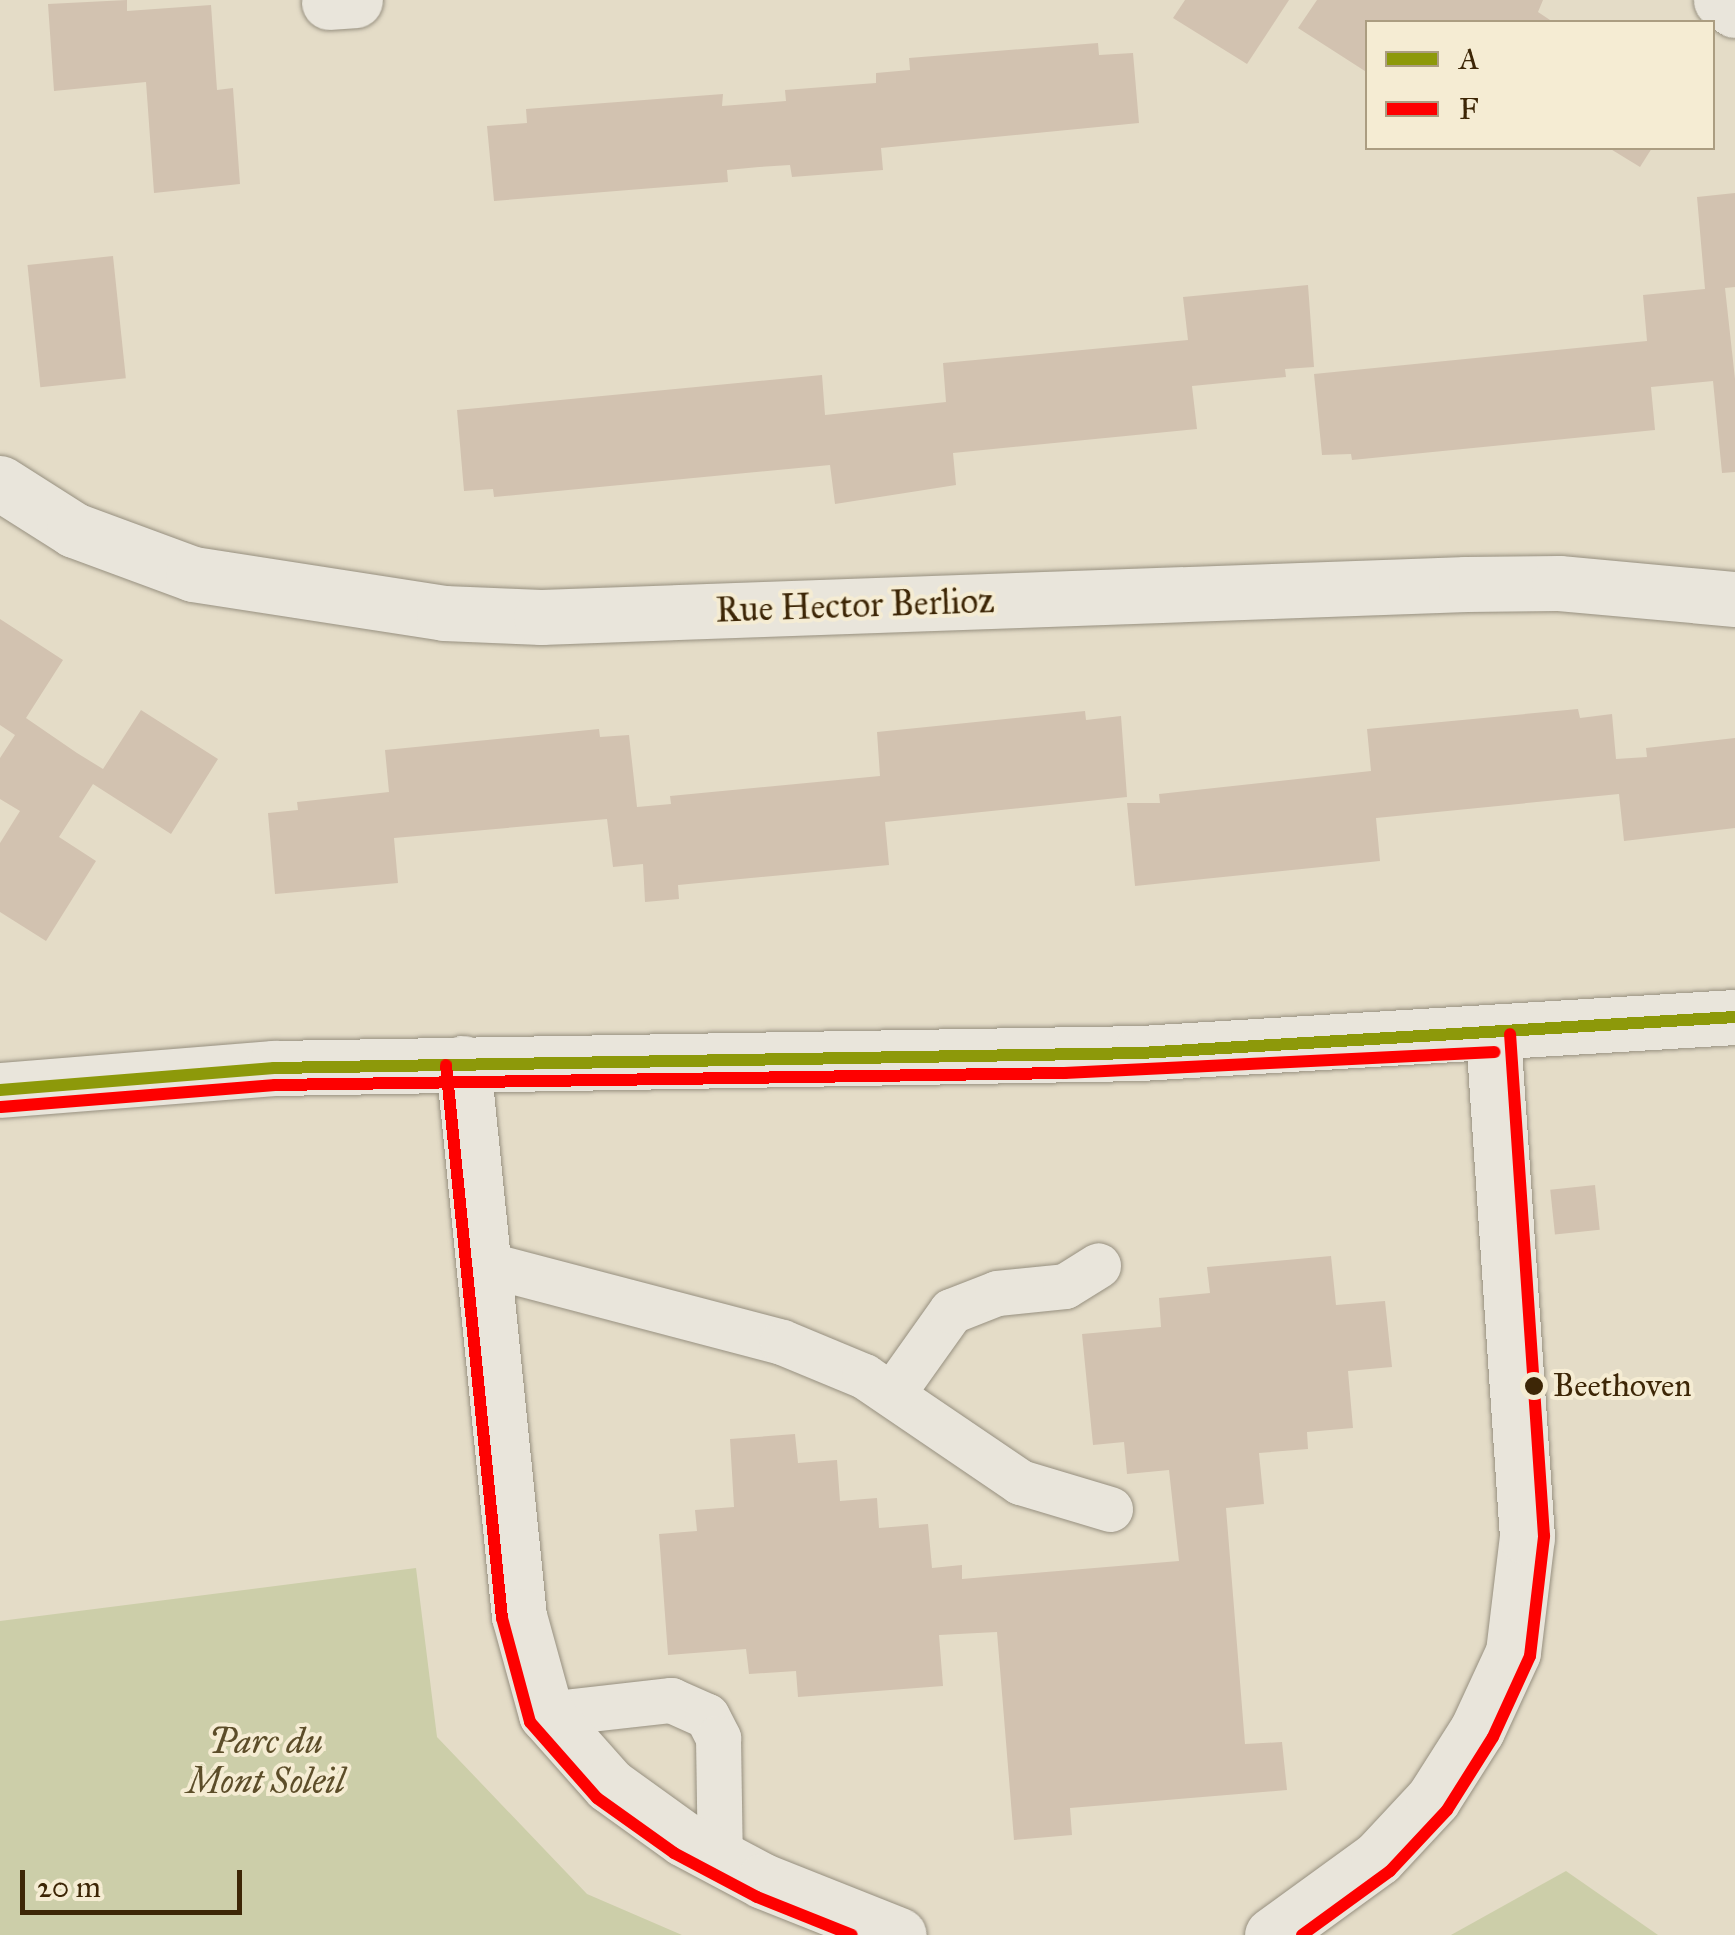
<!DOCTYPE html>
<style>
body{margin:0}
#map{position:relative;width:1735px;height:1935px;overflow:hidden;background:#e4dcc7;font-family:"IM FELL Great Primer",serif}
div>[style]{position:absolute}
.green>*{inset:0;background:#cccea9}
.building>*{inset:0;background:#d2c2b0;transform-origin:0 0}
.roads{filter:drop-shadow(0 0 2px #979080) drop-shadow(0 0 2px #979080)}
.lane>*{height:45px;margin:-22.5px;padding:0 22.5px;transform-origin:22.5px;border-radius:22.5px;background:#e9e5db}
.street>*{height:55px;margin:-27.5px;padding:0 27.5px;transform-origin:27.5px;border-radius:27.5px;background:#e9e5db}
.secondary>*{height:55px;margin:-27.5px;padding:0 27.5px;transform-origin:27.5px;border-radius:27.5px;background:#e9e5db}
.bus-1>*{height:12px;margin:-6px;padding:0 6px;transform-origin:6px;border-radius:6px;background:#8d990a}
.bus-2>*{height:12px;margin:-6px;padding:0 6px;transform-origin:6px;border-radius:6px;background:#fe0000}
.dots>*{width:28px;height:28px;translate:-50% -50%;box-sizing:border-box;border:5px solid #f5ecd3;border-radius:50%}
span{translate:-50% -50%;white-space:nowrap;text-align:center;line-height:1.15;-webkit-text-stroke:8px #f5ecd3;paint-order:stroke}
.bus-label{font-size:32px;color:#3d2606}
.left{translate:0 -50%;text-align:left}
.street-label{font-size:35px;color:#3d2606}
.park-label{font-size:35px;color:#5c4d29;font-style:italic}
.legend{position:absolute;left:1365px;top:20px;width:350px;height:130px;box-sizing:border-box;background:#f5ecd3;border:2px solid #ab9d81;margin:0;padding:12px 18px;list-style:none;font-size:30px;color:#3d2606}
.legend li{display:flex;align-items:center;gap:20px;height:50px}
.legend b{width:50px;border:2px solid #ab9d81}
.scale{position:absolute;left:20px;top:1870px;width:222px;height:45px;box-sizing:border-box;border:5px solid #3d2606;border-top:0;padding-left:12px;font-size:30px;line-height:35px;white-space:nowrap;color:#3d2606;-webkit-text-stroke:8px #f5ecd3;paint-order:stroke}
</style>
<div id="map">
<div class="green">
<i style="clip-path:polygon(416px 1568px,437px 1737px,587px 1894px,682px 1935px,0 1935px,0 1621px)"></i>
<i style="clip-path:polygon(1566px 1871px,1658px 1935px,1451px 1935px)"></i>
</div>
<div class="building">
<i style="clip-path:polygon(127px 0,127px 11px,211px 5px,217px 90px,233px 88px,240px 184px,154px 193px,146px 82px,54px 91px,48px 4px)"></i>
<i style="clip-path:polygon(1185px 0,1289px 0,1247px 64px,1173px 18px)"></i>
<i style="clip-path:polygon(1317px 0,1543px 0,1538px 12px,1553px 22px,1368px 22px,1368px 73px,1298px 28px)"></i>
<i style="clip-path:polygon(1098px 43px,1099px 55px,1133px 53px,1139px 123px,881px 148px,883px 170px,792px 177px,790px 165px,759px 167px,727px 170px,728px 182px,494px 201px,487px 126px,527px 123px,526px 109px,723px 94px,722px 106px,786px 101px,785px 90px,876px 83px,876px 73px,910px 70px,909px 58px)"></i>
<i style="clip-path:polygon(1609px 148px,1652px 148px,1640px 167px)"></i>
<i style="clip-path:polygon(1735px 193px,1735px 287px,1725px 288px,1735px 379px,1735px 472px,1722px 473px,1713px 381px,1651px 387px,1655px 430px,1352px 460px,1351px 454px,1322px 455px,1314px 374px,1647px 341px,1643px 295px,1705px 289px,1697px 197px)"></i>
<i style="left:113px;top:256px;width:123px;height:86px;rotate:84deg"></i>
<i style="clip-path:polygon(1308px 285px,1314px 367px,1285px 369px,1286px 377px,1192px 386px,1197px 429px,953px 453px,956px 485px,835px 504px,830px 465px,494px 497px,493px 489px,464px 491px,457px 410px,822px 375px,825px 415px,946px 402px,943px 363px,1188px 340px,1183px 297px)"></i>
<i style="clip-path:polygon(0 619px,63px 660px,26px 718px,77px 753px,103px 769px,141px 710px,218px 759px,171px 834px,93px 784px,59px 837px,96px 861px,46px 941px,0 912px,0 843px,20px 811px,0 799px,0 758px,15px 735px,0 725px)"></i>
<i style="clip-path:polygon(1578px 709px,1580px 718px,1612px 714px,1616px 759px,1647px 757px,1646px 748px,1735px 738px,1735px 828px,1624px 841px,1619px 794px,1588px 797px,1376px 818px,1380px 861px,1135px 886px,1127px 803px,1160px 803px,1159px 794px,1371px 771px,1367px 729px)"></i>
<i style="clip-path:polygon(1085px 711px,1086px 720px,1121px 716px,1127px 797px,885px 822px,889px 865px,678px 885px,679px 899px,645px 902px,643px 864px,613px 867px,607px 819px,394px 838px,398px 883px,275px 894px,268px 813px,298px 810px,297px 802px,389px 792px,385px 750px,599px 729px,600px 737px,629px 735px,637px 807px,671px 804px,670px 796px,880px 776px,877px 732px)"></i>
<i style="left:1595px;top:1185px;width:45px;height:45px;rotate:84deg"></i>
<i style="clip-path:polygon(1331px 1256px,1336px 1305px,1385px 1301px,1392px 1367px,1348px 1371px,1353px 1428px,1307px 1432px,1308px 1449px,1259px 1453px,1264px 1504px,1226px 1508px,1245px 1744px,1282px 1742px,1287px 1790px,1070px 1808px,1072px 1835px,1014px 1840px,997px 1632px,939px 1635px,943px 1686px,798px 1697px,796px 1671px,749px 1674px,746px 1649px,668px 1655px,659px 1534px,697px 1531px,695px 1510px,734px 1507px,730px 1439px,795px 1434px,798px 1463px,837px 1460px,840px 1501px,877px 1498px,879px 1528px,928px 1524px,932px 1568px,962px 1565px,962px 1579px,1179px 1561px,1169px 1470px,1127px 1474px,1124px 1442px,1093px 1445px,1082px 1334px,1161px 1327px,1159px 1298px,1210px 1293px,1207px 1267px)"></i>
</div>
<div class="roads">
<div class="lane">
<i style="left:485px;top:1264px;width:307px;rotate:14.7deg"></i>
<i style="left:782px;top:1342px;width:89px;rotate:22.5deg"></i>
<i style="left:864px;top:1376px;width:189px;rotate:34.2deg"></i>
<i style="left:1020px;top:1482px;width:94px;rotate:16.7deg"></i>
<i style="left:892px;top:1394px;width:102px;rotate:-54.6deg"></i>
<i style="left:951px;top:1311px;width:49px;rotate:-21.4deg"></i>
<i style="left:997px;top:1293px;width:68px;rotate:-5.9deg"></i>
<i style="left:1065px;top:1286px;width:39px;rotate:-32deg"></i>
<i style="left:546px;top:1714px;width:126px;rotate:-6.4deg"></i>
<i style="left:671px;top:1700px;width:39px;rotate:24deg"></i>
<i style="left:707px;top:1716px;width:25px;rotate:63deg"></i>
<i style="left:718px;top:1738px;width:121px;rotate:89.1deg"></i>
</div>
<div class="street">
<i style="left:1721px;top:0;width:17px;rotate:36deg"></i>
<i style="left:329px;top:2px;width:26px;rotate:-4deg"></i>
<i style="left:0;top:483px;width:88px;rotate:32.4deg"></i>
<i style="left:74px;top:530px;width:127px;rotate:20.3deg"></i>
<i style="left:193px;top:574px;width:254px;rotate:8.8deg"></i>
<i style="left:444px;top:613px;width:97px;rotate:2.4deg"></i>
<i style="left:541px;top:617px;width:926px;rotate:-2.04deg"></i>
<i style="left:1466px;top:584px;width:93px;rotate:-0.6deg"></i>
<i style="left:1559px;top:583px;width:177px;rotate:5.2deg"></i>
<i style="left:463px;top:1063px;width:556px;rotate:84.22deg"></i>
<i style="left:519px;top:1616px;width:102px;rotate:74.6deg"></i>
<i style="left:546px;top:1714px;width:95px;rotate:48.4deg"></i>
<i style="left:609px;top:1785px;width:92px;rotate:35.8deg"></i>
<i style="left:684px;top:1839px;width:89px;rotate:28deg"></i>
<i style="left:763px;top:1881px;width:146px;rotate:21.7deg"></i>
<i style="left:1272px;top:1935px;width:131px;rotate:-36deg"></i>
<i style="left:1378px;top:1858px;width:81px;rotate:-47deg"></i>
<i style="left:1433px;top:1799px;width:82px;rotate:-57.5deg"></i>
<i style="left:1477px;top:1730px;width:86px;rotate:-65.2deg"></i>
<i style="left:1513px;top:1652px;width:116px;rotate:-83.1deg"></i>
<i style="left:1527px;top:1537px;width:503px;rotate:-93.87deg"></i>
</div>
<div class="secondary">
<i style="left:0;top:1090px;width:275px;rotate:-4.6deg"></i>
<i style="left:274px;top:1068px;width:867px;rotate:-0.99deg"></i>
<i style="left:1141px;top:1053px;width:595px;rotate:-3.47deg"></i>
</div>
</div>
<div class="bus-1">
<i style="left:0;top:1090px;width:275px;rotate:-4.6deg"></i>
<i style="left:274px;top:1068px;width:867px;rotate:-0.99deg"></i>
<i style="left:1141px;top:1053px;width:595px;rotate:-3.47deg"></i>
</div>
<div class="bus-2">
<i style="left:446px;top:1065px;width:556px;rotate:84.22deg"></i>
<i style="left:502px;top:1618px;width:108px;rotate:74.9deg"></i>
<i style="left:530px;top:1722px;width:101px;rotate:48.6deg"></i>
<i style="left:597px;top:1798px;width:95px;rotate:35.5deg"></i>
<i style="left:674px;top:1853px;width:94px;rotate:27.9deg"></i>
<i style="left:757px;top:1897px;width:102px;rotate:21.8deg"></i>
<i style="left:1px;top:1107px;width:275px;rotate:-4.6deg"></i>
<i style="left:275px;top:1085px;width:790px;rotate:-0.87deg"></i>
<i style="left:1065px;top:1073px;width:430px;rotate:-2.8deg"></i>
<i style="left:1302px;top:1935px;width:109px;rotate:-36deg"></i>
<i style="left:1390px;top:1871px;width:83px;rotate:-46.9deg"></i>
<i style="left:1447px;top:1810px;width:86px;rotate:-57.8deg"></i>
<i style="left:1493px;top:1737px;width:89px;rotate:-65.4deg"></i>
<i style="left:1530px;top:1656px;width:121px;rotate:-83.3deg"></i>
<i style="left:1544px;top:1536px;width:503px;rotate:-93.87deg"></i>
</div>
<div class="dots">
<i style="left:1534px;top:1386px;background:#3d2606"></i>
</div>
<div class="bus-label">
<span class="left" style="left:1553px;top:1386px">Beethoven</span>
</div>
<div class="street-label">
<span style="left:855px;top:606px;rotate:-2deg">Rue Hector Berlioz</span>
</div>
<div class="park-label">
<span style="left:266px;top:1762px">Parc du<br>Mont Soleil</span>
</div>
<ul class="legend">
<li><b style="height:12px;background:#8d990a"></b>A</li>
<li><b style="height:12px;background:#fe0000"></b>F</li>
</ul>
<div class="scale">20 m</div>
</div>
